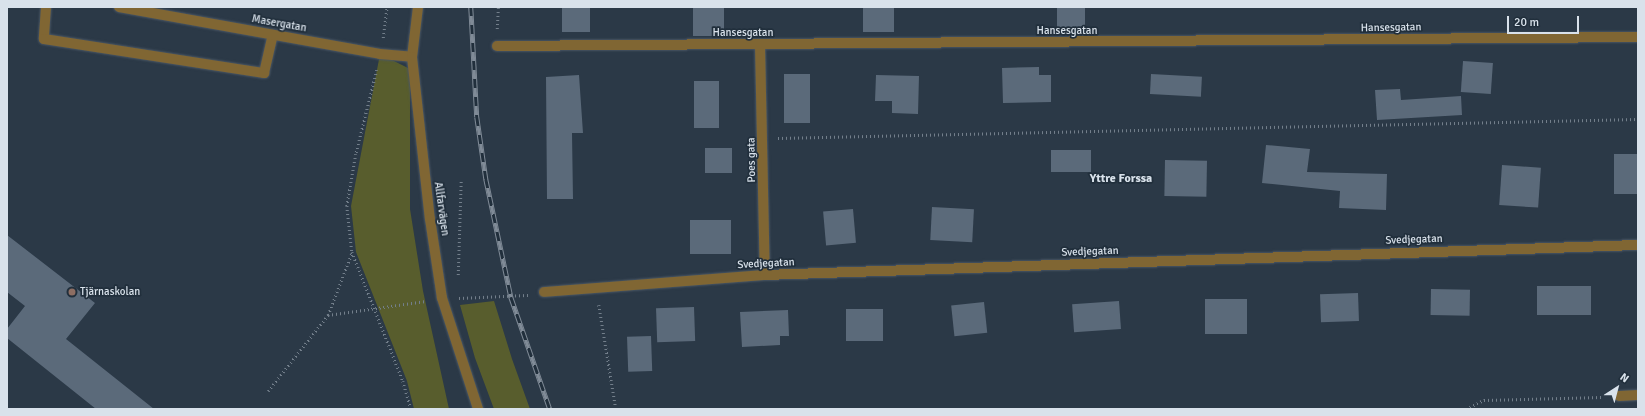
<!DOCTYPE html>
<meta charset="utf-8">
<style>
body{margin:0}
#map{position:relative;width:1645px;height:416px;overflow:hidden;background:#2b3947;font-family:Signika,sans-serif}
div>[style]{position:absolute}
.green>*{inset:0;background:#585d2d}
.building>*{inset:0;background:#5b6a7a;transform-origin:0 0}
.path>*{height:2.5px;margin-top:-1.25px;transform-origin:0;background:repeating-linear-gradient(90deg,#737f8b 0 1px,transparent 0 4px)}
.roads{filter:drop-shadow(0 0 1px #4a5765) drop-shadow(0 0 1px #4a5765)}
.minor>*{height:10px;margin:-5px;padding:0 5px;transform-origin:5px;border-radius:5px;background:#806633}
.rail>*{height:4.5px;margin-top:-2.25px;transform-origin:0;background:repeating-linear-gradient(90deg,#212f3c 0 9px,#808b97 0 18px);box-sizing:border-box;border-block:1px solid #808b97}
.dots>*{width:11px;height:11px;translate:-50% -50%;box-sizing:border-box;border:2px solid #212f3c;border-radius:50%}
span{translate:-50% -50%;white-space:nowrap;text-align:center;line-height:1.15;-webkit-text-stroke:3.5px #212f3c;paint-order:stroke}
.street-label{font-size:11px;color:#d9e2eb}
.poi-label{font-size:11px;color:#d9e2eb}
.left{translate:0 -50%;text-align:left}
.neighbourhood-label{font-size:12px;color:#d9e2eb;font-weight:700}
.frame{position:absolute;inset:0;border:8px solid #d9e2eb;pointer-events:none}
.north{position:absolute;left:1597px;top:368px;width:40px;height:40px;-webkit-text-stroke:3px #212f3c;paint-order:stroke;rotate:36deg;font-size:11px;font-weight:700;line-height:16px;text-align:center;color:#d9e2eb}
.north::after{content:'';display:block;margin:auto;width:14px;height:18px;background:#d9e2eb;clip-path:polygon(50% 0,100% 100%,50% 72%,0 100%)}
.scale{position:absolute;left:1507px;top:16px;width:72px;height:18px;box-sizing:border-box;border:2px solid #d9e2eb;border-top:0;padding-left:5px;font-size:12px;line-height:14px;white-space:nowrap;color:#d9e2eb;-webkit-text-stroke:3px #212f3c;paint-order:stroke}
</style>
<div id="map">
<div class="green">
<i style="clip-path:polygon(380px 54px,410px 69px,410px 209px,423px 291px,449px 409px,414px 409px,407px 381px,356px 252px,351px 206px)"></i>
<i style="clip-path:polygon(494px 301px,512px 359px,530px 409px,494px 409px,475px 358px,460px 305px)"></i>
</div>
<div class="building">
<i style="left:562px;top:7px;width:28px;height:25px"></i>
<i style="left:693px;top:7px;width:31px;height:29px"></i>
<i style="left:863px;top:7px;width:31px;height:25px"></i>
<i style="left:1057px;top:7px;width:28px;height:22px"></i>
<i style="left:1463px;top:61px;width:30px;height:31px;rotate:4deg"></i>
<i style="clip-path:polygon(1039px 67px,1039px 75px,1051px 75px,1051px 102px,1003px 103px,1002px 68px)"></i>
<i style="left:784px;top:74px;width:26px;height:49px"></i>
<i style="left:1151px;top:74px;width:51px;height:20px;rotate:3deg"></i>
<i style="clip-path:polygon(579px 75px,583px 133px,572px 133px,573px 199px,547px 199px,546px 77px)"></i>
<i style="clip-path:polygon(876px 75px,919px 76px,918px 114px,892px 113px,892px 101px,875px 101px)"></i>
<i style="left:694px;top:81px;width:25px;height:47px"></i>
<i style="clip-path:polygon(1400px 89px,1401px 100px,1461px 96px,1462px 115px,1377px 120px,1375px 90px)"></i>
<i style="clip-path:polygon(1266px 145px,1310px 149px,1307px 172px,1387px 174px,1386px 210px,1339px 208px,1340px 191px,1262px 183px)"></i>
<i style="left:732px;top:148px;width:25px;height:27px;rotate:90deg"></i>
<i style="left:1051px;top:150px;width:40px;height:22px"></i>
<i style="left:1638px;top:154px;width:40px;height:24px;rotate:90deg"></i>
<i style="left:1165px;top:160px;width:42px;height:36px;rotate:1deg"></i>
<i style="left:1502px;top:165px;width:39px;height:40px;rotate:4deg"></i>
<i style="left:932px;top:207px;width:42px;height:33px;rotate:3deg"></i>
<i style="left:853px;top:209px;width:34px;height:30px;rotate:85deg"></i>
<i style="left:731px;top:220px;width:34px;height:41px;rotate:90deg"></i>
<i style="clip-path:polygon(7px 235px,95px 303px,66px 339px,154px 409px,96px 409px,7px 338px,7px 329px,25px 306px,7px 292px)"></i>
<i style="left:1537px;top:286px;width:54px;height:29px"></i>
<i style="left:1431px;top:289px;width:39px;height:26px;rotate:1deg"></i>
<i style="left:1358px;top:293px;width:28px;height:38px;rotate:88deg"></i>
<i style="left:1205px;top:299px;width:42px;height:35px"></i>
<i style="left:1119px;top:301px;width:28px;height:47px;rotate:86deg"></i>
<i style="left:984px;top:302px;width:31px;height:33px;rotate:84deg"></i>
<i style="left:694px;top:307px;width:34px;height:38px;rotate:88deg"></i>
<i style="left:846px;top:309px;width:37px;height:32px"></i>
<i style="clip-path:polygon(788px 310px,789px 336px,780px 336px,780px 345px,742px 347px,740px 312px)"></i>
<i style="left:651px;top:336px;width:35px;height:24px;rotate:88deg"></i>
</div>
<div class="path">
<i style="left:497px;top:29px;width:22px;rotate:-87deg"></i>
<i style="left:383px;top:38px;width:31px;rotate:-83deg"></i>
<i style="left:377px;top:70px;width:87px;rotate:104deg"></i>
<i style="left:356px;top:154px;width:53px;rotate:99.8deg"></i>
<i style="left:347px;top:206px;width:46px;rotate:83.8deg"></i>
<i style="left:352px;top:252px;width:139px;rotate:68.4deg"></i>
<i style="left:403px;top:381px;width:29px;rotate:74deg"></i>
<i style="left:778px;top:138px;width:860px;rotate:-1.27deg"></i>
<i style="left:458px;top:275px;width:94px;rotate:-88.2deg"></i>
<i style="left:459px;top:298px;width:69px;rotate:-2.5deg"></i>
<i style="left:599px;top:305px;width:105px;rotate:80.7deg"></i>
<i style="left:328px;top:315px;width:99px;rotate:-8.1deg"></i>
<i style="left:268px;top:391px;width:97px;rotate:-51.7deg"></i>
<i style="left:328px;top:315px;width:67px;rotate:-69.1deg"></i>
<i style="left:1466px;top:409px;width:20px;rotate:-27deg"></i>
<i style="left:1484px;top:400px;width:118px;rotate:-1.5deg"></i>
</div>
<div class="roads">
<div class="minor">
<i style="left:46px;top:7px;width:32px;rotate:94deg"></i>
<i style="left:44px;top:39px;width:223px;rotate:8.8deg"></i>
<i style="left:264px;top:73px;width:39px;rotate:-77deg"></i>
<i style="left:119px;top:7px;width:265px;rotate:10.2deg"></i>
<i style="left:380px;top:54px;width:32px;rotate:5deg"></i>
<i style="left:418px;top:7px;width:50px;rotate:96.8deg"></i>
<i style="left:412px;top:57px;width:163px;rotate:83.7deg"></i>
<i style="left:430px;top:219px;width:80px;rotate:81.4deg"></i>
<i style="left:442px;top:298px;width:117px;rotate:72deg"></i>
<i style="left:760px;top:45px;width:230px;rotate:88.8deg"></i>
<i style="left:497px;top:46px;width:1141px;rotate:-0.45deg"></i>
<i style="left:544px;top:292px;width:222px;rotate:-4.4deg"></i>
<i style="left:765px;top:275px;width:874px;rotate:-1.97deg"></i>
<i style="left:1619px;top:396px;width:19px;rotate:-3deg"></i>
</div>
</div>
<div class="rail">
<i style="left:471px;top:7px;width:110px;rotate:86.9deg"></i>
<i style="left:477px;top:117px;width:63px;rotate:81.7deg"></i>
<i style="left:486px;top:179px;width:121px;rotate:78deg"></i>
<i style="left:511px;top:297px;width:119px;rotate:70.8deg"></i>
</div>
<div class="dots">
<i style="left:72px;top:292px;background:#8d6e63"></i>
</div>
<div class="street-label">
<span style="left:279px;top:24px;rotate:10deg">Masergatan</span>
<span style="left:1391px;top:28px;rotate:-1deg">Hansesgatan</span>
<span style="left:1067px;top:31px">Hansesgatan</span>
<span style="left:743px;top:33px">Hansesgatan</span>
<span style="left:752px;top:160px;rotate:-91deg">Poes gata</span>
<span style="left:441px;top:209px;rotate:82deg">Allfarvägen</span>
<span style="left:1414px;top:240px;rotate:-2deg">Svedjegatan</span>
<span style="left:1090px;top:252px;rotate:-2deg">Svedjegatan</span>
<span style="left:766px;top:264px;rotate:-3deg">Svedjegatan</span>
</div>
<div class="poi-label">
<span class="left" style="left:80px;top:292px">Tjärnaskolan</span>
</div>
<div class="neighbourhood-label">
<span style="left:1121px;top:179px">Yttre Forssa</span>
</div>
<div class="frame"></div>
<div class="north">N</div>
<div class="scale">20 m</div>
</div>
